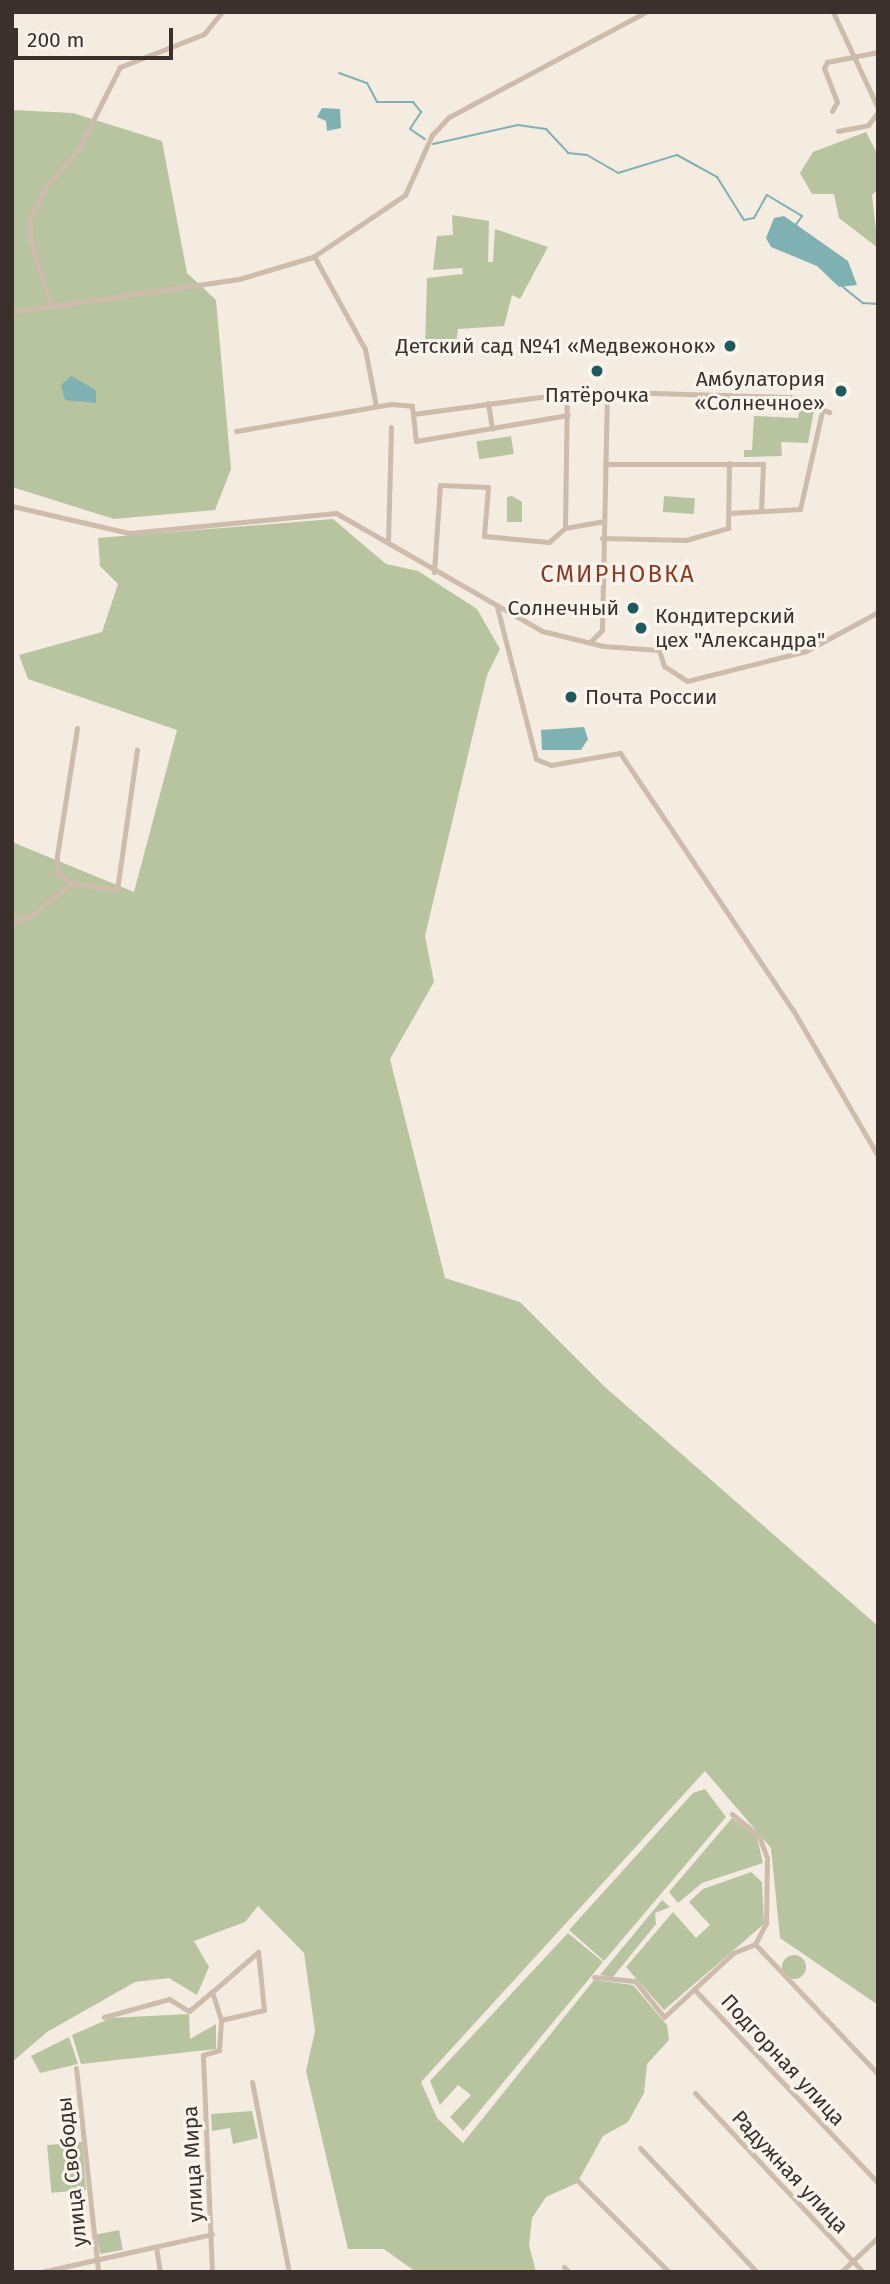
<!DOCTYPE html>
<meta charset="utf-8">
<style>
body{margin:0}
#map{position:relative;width:890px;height:2284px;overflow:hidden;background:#f4ebe1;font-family:"Fira Sans",sans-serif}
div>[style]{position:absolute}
.green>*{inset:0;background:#b8c4a0;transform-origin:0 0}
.round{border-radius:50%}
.water>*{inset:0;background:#7fb0b2}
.stream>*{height:2px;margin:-1px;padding:0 1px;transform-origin:1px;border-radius:1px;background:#7fb0b2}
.minor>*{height:5px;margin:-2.5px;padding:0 2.5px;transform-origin:2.5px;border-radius:2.5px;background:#cdbbac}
.dots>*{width:19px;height:19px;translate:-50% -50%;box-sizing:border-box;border:4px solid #fbf5ee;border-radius:50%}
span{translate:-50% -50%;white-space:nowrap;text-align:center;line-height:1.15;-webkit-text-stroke:6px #fbf5ee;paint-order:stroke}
.poi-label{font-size:21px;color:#3b302b}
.right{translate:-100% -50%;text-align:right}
.left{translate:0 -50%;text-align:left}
.street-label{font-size:21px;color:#3b302b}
.quarter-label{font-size:24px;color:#8c3b22;letter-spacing:2px}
.frame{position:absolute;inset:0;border:14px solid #3b302b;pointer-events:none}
.scale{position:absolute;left:14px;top:28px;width:159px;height:32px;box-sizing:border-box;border:4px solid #3b302b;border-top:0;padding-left:9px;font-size:21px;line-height:24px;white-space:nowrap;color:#3b302b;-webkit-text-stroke:5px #fbf5ee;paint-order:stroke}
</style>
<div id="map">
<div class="green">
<i style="clip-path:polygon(12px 110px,73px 113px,162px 141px,187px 273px,216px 300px,231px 469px,215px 510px,114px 519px,12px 487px)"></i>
<i style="clip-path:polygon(866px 132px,878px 155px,878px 190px,872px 195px,878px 248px,839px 218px,834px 194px,812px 194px,800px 173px,813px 152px)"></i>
<i style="clip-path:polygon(452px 215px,489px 221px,488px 262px,493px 262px,495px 229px,548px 247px,520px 299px,512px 295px,504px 326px,458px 329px,456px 346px,425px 348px,427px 278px,463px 274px,462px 268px,433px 270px,437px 236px,453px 235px)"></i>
<i style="clip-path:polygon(800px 403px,814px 410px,808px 443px,781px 442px,782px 456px,744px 457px,744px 450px,752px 450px,754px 416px,798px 418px)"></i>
<i style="left:511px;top:436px;width:18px;height:35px;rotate:81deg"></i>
<i style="clip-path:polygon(512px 496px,522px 502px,522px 522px,507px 522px,507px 497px)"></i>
<i style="left:664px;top:496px;width:31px;height:16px;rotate:4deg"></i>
<i style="clip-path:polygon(333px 519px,386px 564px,418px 571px,477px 609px,500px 649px,487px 675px,425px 936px,434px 982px,390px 1059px,445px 1278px,520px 1302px,605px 1387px,878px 1626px,878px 2005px,780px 1938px,771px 1848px,705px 1771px,421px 2082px,437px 2118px,463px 2143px,594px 1980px,633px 1985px,667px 2025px,669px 2040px,647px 2064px,644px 2093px,628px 2122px,603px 2136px,577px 2183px,546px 2197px,532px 2218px,529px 2245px,536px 2272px,416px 2272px,384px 2249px,348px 2249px,306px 2071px,315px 2031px,304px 1953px,258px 1906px,245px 1922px,194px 1941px,209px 1967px,197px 1995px,169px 1978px,135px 1982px,47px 2032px,12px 2062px,12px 842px,134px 892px,177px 730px,28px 679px,19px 655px,102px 632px,118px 584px,100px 566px,98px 538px)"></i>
<i style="clip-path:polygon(705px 1789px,726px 1817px,604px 1961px,569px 1930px,693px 1793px)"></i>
<i style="clip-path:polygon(732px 1818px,757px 1837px,763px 1863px,702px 1883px,678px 1903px,669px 1892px)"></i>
<i style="clip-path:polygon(751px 1872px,762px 1882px,764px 1924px,664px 2010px,626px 1967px,673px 1912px,696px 1938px,710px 1925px,689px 1902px,703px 1889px)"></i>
<i style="clip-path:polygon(662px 1900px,670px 1907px,655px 1913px,656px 1924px,613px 1977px,600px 1975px)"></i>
<i style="clip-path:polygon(568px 1933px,603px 1962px,463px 2131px,450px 2117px,471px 2095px,458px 2085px,440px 2105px,430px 2081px)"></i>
<i class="round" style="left:782px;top:1955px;width:24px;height:24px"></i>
<i style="clip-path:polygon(189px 2014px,190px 2039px,216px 2024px,216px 2049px,81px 2064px,72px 2035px,111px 2018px)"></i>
<i style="clip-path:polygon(69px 2037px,78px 2064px,40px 2073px,31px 2056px)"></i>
<i style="clip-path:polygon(252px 2111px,258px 2138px,233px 2144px,230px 2128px,212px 2131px,211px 2114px)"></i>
<i style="left:82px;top:2142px;width:48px;height:35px;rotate:85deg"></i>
<i style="left:119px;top:2230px;width:20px;height:23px;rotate:79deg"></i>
</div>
<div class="water">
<i style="clip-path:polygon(322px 108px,340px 109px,341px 128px,327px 131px,326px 121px,317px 117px)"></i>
<i style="clip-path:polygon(784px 216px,848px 261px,857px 285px,839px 287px,817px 266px,771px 247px,766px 238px,774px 218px)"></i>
<i style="clip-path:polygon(71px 376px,96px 390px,96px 403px,65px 400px,61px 385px)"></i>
<i style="clip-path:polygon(584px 727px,588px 739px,581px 750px,542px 750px,541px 730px)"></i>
</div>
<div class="stream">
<i style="left:339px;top:73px;width:30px;rotate:20deg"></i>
<i style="left:367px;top:83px;width:21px;rotate:62deg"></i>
<i style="left:377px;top:102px;width:36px"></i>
<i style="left:413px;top:102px;width:13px;rotate:51deg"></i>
<i style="left:421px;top:112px;width:20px;rotate:123deg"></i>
<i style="left:410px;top:129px;width:18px;rotate:34deg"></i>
<i style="left:433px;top:144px;width:87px;rotate:-12.6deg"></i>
<i style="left:518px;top:125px;width:28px;rotate:8deg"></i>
<i style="left:546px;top:129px;width:33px;rotate:47deg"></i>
<i style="left:568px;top:153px;width:19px;rotate:6deg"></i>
<i style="left:587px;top:155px;width:36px;rotate:30deg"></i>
<i style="left:618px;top:173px;width:62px;rotate:-17deg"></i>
<i style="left:677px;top:155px;width:46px;rotate:28.8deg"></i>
<i style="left:717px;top:177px;width:51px;rotate:57.9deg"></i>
<i style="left:744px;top:220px;width:10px;rotate:-11deg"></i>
<i style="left:754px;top:218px;width:26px;rotate:-61deg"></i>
<i style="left:767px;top:195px;width:41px;rotate:31deg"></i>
<i style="left:802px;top:216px;width:14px;rotate:126deg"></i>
<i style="left:843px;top:287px;width:26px;rotate:39deg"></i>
<i style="left:863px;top:303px;width:15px;rotate:4deg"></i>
</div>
<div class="minor">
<i style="left:833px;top:12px;width:106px;rotate:64.9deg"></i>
<i style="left:832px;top:111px;width:10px;rotate:-61deg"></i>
<i style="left:837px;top:102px;width:36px;rotate:-111deg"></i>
<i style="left:824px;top:68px;width:7px;rotate:-63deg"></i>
<i style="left:827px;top:62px;width:52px;rotate:-11.1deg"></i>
<i style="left:838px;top:131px;width:31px;rotate:-11deg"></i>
<i style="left:868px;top:125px;width:16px;rotate:-52deg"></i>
<i style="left:314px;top:256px;width:106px;rotate:61.3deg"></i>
<i style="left:365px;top:349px;width:58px;rotate:79.1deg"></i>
<i style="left:51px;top:305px;width:69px;rotate:-107.7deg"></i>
<i style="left:30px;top:239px;width:21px;rotate:-90deg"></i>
<i style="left:30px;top:218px;width:37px;rotate:-63deg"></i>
<i style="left:47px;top:185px;width:45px;rotate:-47.7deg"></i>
<i style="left:77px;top:152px;width:95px;rotate:-63.2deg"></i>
<i style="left:120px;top:67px;width:90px;rotate:-21.4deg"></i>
<i style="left:204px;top:34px;width:28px;rotate:-51deg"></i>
<i style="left:12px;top:312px;width:229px;rotate:-8.3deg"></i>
<i style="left:239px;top:279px;width:77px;rotate:-16.6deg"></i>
<i style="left:313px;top:257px;width:111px;rotate:-34deg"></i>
<i style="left:405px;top:195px;width:66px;rotate:-65.8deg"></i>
<i style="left:432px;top:135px;width:25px;rotate:-47deg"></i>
<i style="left:449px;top:117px;width:223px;rotate:-28.1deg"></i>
<i style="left:488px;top:403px;width:26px;rotate:81deg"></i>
<i style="left:413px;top:414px;width:27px;rotate:84deg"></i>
<i style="left:416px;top:441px;width:154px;rotate:-9.7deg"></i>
<i style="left:236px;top:431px;width:157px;rotate:-9.9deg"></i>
<i style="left:391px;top:404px;width:21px;rotate:5deg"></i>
<i style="left:412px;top:406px;width:8px;rotate:83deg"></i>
<i style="left:413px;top:414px;width:175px;rotate:-7.6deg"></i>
<i style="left:586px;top:391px;width:204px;rotate:1.7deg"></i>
<i style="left:790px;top:397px;width:42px;rotate:21deg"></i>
<i style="left:605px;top:464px;width:158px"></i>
<i style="left:763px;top:464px;width:47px;rotate:92.4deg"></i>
<i style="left:12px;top:506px;width:120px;rotate:13deg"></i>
<i style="left:129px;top:533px;width:208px;rotate:-5.5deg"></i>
<i style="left:336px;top:513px;width:237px;rotate:29.8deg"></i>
<i style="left:542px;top:631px;width:63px;rotate:13.8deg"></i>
<i style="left:603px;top:646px;width:56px;rotate:4.1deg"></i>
<i style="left:659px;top:650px;width:17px;rotate:73deg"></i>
<i style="left:664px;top:666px;width:27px;rotate:33deg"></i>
<i style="left:687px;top:681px;width:123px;rotate:-14.1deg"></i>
<i style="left:806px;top:651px;width:82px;rotate:-28.4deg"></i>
<i style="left:729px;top:513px;width:71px;rotate:-3.2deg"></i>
<i style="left:800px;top:509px;width:100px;rotate:-77.3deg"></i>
<i style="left:565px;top:528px;width:136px;rotate:-89.2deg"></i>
<i style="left:602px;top:538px;width:84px;rotate:1.4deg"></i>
<i style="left:686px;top:540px;width:44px;rotate:-15.9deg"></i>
<i style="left:728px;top:528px;width:65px;rotate:-89.1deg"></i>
<i style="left:388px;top:542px;width:115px;rotate:-88.5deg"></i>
<i style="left:434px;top:572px;width:87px;rotate:-86.1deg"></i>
<i style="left:440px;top:485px;width:48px;rotate:2.4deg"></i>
<i style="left:488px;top:487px;width:49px;rotate:94.7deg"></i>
<i style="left:484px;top:536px;width:65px;rotate:5.3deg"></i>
<i style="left:549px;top:542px;width:21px;rotate:-41deg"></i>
<i style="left:565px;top:528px;width:39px;rotate:-10deg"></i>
<i style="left:497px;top:607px;width:157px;rotate:75.6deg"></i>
<i style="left:536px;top:759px;width:16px;rotate:22deg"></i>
<i style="left:551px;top:765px;width:70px;rotate:-9.9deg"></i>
<i style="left:620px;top:753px;width:310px;rotate:56.1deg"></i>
<i style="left:793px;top:1010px;width:169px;rotate:59.8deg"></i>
<i style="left:590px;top:642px;width:17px;rotate:-45deg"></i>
<i style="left:602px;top:630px;width:239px;rotate:-88.8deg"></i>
<i style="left:77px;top:728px;width:130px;rotate:98.9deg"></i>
<i style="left:57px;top:856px;width:17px;rotate:90deg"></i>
<i style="left:57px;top:873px;width:18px;rotate:34deg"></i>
<i style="left:72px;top:883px;width:46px;rotate:8.8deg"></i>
<i style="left:117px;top:890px;width:142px;rotate:-81.9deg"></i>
<i style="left:12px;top:921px;width:20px;rotate:-15deg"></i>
<i style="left:31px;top:916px;width:53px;rotate:-38.8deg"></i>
<i style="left:755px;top:1944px;width:179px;rotate:46.6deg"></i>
<i style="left:594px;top:1977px;width:41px;rotate:5.6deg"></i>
<i style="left:635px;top:1981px;width:46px;rotate:51.1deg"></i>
<i style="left:664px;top:2017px;width:94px;rotate:-42.8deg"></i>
<i style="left:733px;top:1953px;width:24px;rotate:-22deg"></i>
<i style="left:755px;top:1944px;width:24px;rotate:-62deg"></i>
<i style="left:766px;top:1923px;width:65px;rotate:-89.1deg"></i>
<i style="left:767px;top:1858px;width:23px;rotate:-110deg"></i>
<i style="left:759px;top:1836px;width:35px;rotate:-141deg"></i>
<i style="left:694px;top:1989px;width:267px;rotate:46.5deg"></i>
<i style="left:104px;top:2017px;width:67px;rotate:-15.5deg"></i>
<i style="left:169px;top:1999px;width:23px;rotate:31deg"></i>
<i style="left:189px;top:2011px;width:30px;rotate:-40deg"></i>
<i style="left:76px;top:2068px;width:205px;rotate:83.8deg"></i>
<i style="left:252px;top:2082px;width:194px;rotate:79deg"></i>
<i style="left:695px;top:2093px;width:245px;rotate:46.8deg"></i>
<i style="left:640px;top:2148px;width:170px;rotate:46.7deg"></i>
<i style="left:578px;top:2181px;width:129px;rotate:45deg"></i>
<i style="left:156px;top:2247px;width:25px;rotate:81deg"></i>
<i style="left:564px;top:2267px;width:7px;rotate:45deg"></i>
<i style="left:41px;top:2272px;width:175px;rotate:-12.5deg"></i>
<i style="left:212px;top:2272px;width:217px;rotate:-92.4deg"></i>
<i style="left:203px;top:2055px;width:17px;rotate:-17deg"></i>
<i style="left:219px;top:2050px;width:30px;rotate:-86deg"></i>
<i style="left:221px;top:2020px;width:44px;rotate:-13.1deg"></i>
<i style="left:264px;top:2010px;width:58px;rotate:-95.9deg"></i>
<i style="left:258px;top:1952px;width:61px;rotate:139deg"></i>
<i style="left:212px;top:1992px;width:29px;rotate:72deg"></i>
<i style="left:841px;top:2272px;width:51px;rotate:-43.4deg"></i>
</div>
<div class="dots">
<i style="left:730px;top:346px;background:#1f5a5e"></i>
<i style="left:597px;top:371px;background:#1f5a5e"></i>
<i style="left:841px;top:391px;background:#1f5a5e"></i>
<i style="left:633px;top:608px;background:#1f5a5e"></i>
<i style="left:641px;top:628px;background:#1f5a5e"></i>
<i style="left:571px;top:697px;background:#1f5a5e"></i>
</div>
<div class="poi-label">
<span class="right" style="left:716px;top:346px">Детский сад №41 «Медвежонок»</span>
<span class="right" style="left:825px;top:391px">Амбулатория<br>«Солнечное»</span>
<span style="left:597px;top:395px">Пятёрочка</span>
<span class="right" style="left:619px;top:608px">Солнечный</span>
<span class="left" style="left:655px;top:628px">Кондитерский<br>цех "Александра"</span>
<span class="left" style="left:585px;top:697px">Почта России</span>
</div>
<div class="street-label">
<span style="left:783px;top:2060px;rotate:47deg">Подгорная улица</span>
<span style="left:193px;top:2164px;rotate:-93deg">улица Мира</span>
<span style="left:72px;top:2172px;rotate:-96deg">улица Свободы</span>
<span style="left:790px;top:2172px;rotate:47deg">Радужная улица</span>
</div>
<div class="quarter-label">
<span style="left:618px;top:575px">СМИРНОВКА</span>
</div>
<div class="frame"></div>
<div class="scale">200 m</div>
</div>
